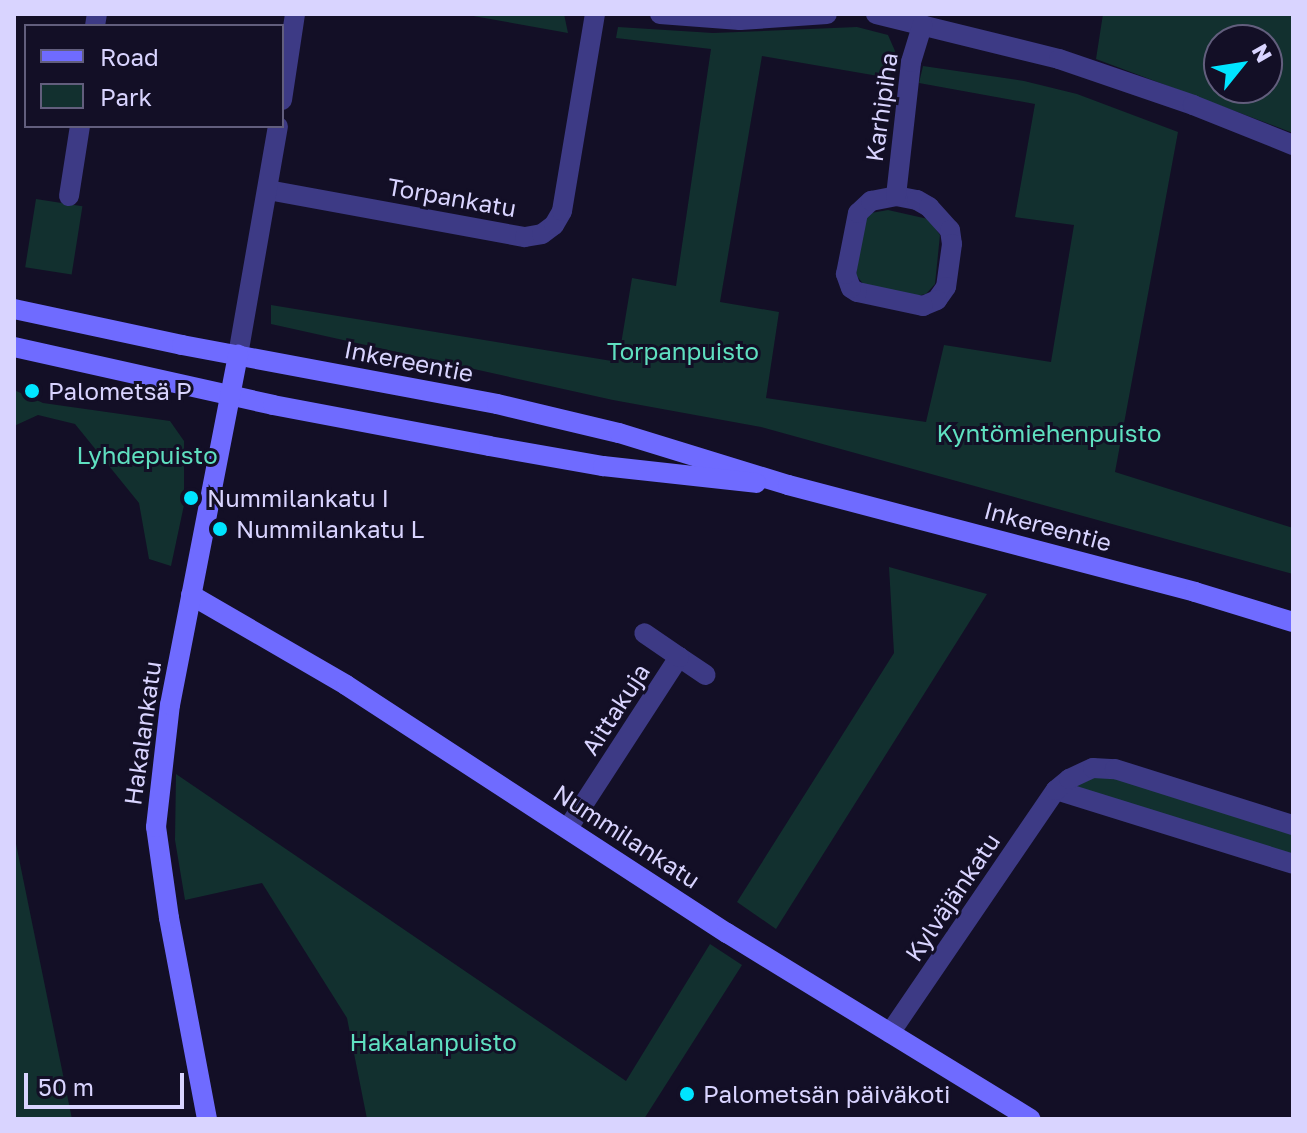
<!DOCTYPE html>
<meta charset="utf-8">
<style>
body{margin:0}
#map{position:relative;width:1307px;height:1133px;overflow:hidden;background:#130f26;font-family:"Golos Text",sans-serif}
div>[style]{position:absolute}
.green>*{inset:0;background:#12302f;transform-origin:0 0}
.street>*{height:20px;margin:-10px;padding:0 10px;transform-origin:10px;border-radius:10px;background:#3d3a85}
.secondary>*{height:20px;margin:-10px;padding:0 10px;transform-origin:10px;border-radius:10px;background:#6f6bff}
.dots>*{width:22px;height:22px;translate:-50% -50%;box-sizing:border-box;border:4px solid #130f26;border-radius:50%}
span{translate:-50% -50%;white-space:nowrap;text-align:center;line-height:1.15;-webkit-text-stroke:6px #130f26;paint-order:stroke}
.street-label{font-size:24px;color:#d9d4ff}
.park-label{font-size:24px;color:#5fe0c0}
.poi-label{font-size:24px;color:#d9d4ff}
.left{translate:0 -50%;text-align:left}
.frame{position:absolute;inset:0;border:16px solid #d9d4ff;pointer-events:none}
.legend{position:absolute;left:24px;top:24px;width:260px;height:104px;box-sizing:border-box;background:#130f26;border:2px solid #625e7d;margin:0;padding:10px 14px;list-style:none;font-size:24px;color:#d9d4ff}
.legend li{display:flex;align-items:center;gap:16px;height:40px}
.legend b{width:40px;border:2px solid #625e7d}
.north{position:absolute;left:1203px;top:24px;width:80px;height:80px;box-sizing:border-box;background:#130f26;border:2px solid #625e7d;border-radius:50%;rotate:60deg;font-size:22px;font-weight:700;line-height:32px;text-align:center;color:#d9d4ff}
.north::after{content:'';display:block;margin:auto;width:28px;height:36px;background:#00e5ff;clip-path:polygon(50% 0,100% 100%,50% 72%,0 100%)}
.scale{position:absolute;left:24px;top:1073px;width:160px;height:36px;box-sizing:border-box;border:4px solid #d9d4ff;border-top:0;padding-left:10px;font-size:24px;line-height:28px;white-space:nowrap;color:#d9d4ff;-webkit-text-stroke:6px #130f26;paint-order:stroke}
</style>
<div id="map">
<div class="green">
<i style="clip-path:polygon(462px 14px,564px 14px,568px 33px)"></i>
<i style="clip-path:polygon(evenodd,1103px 14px,1293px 14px,1293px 133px,1096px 59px,1103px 14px,1219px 40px,1267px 40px,1267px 88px,1219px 88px,1219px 40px)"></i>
<i style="clip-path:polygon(618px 27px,713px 33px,857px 27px,888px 35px,895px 51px,890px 78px,762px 56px,720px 302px,779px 312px,766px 398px,926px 422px,944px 345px,1051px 362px,1074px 225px,1015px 217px,1035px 104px,919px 83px,923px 66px,1024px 81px,1077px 94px,1178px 132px,1115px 472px,1293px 528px,1293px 574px,761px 427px,613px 400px,271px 324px,271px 305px,618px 362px,632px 278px,676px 286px,711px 49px,616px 38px)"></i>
<i style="left:36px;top:199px;width:47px;height:69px;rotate:9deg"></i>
<i style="clip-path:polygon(888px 210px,928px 219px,940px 235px,935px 284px,926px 294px,911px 297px,864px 285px,856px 275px,864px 220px,871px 213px)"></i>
<i style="clip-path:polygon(14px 390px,43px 403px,170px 421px,184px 441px,184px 505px,171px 566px,149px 559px,139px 503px,75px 424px,38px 415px,14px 426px)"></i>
<i style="clip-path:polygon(889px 567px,987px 594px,776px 929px,737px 902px,894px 653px)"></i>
<i style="clip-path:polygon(1093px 768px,1293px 825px,1293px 864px,1056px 790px)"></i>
<i style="clip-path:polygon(176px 774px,626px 1081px,710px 944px,742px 965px,644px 1119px,367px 1119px,347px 1018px,262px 883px,185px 900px,175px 840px)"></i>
<i style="clip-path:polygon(14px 834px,72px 1119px,14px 1119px)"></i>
</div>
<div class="street">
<i style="left:660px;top:14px;width:80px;rotate:4.3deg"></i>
<i style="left:740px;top:20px;width:87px;rotate:-3.9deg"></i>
<i style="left:876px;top:14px;width:188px;rotate:13.8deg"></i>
<i style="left:1059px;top:59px;width:142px;rotate:18.9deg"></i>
<i style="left:1193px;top:105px;width:108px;rotate:21.8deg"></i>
<i style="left:95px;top:26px;width:12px;rotate:-81deg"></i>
<i style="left:282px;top:100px;width:87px;rotate:-81.4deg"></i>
<i style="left:268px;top:190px;width:261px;rotate:10.4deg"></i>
<i style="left:525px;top:237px;width:17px;rotate:-10deg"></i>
<i style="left:542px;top:234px;width:15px;rotate:-37deg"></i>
<i style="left:554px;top:225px;width:16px;rotate:-60deg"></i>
<i style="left:562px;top:211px;width:200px;rotate:-80.5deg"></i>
<i style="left:69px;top:196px;width:71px;rotate:-81.1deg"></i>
<i style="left:896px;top:196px;width:21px;rotate:11deg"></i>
<i style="left:917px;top:200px;width:14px;rotate:30deg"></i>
<i style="left:929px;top:207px;width:31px;rotate:48deg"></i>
<i style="left:950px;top:230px;width:14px;rotate:82deg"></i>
<i style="left:952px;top:244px;width:43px;rotate:97.9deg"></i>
<i style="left:946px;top:287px;width:16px;rotate:125deg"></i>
<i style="left:937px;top:300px;width:15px;rotate:157deg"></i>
<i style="left:923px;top:306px;width:67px;rotate:-168deg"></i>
<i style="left:857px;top:292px;width:7px;rotate:-146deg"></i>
<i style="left:851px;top:288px;width:15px;rotate:-110deg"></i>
<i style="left:846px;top:274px;width:62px;rotate:-78.9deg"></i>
<i style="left:858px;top:213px;width:18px;rotate:-43deg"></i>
<i style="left:871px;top:201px;width:25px;rotate:-11deg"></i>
<i style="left:896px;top:196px;width:135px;rotate:-83.6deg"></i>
<i style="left:911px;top:62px;width:39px;rotate:-73deg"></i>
<i style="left:238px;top:355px;width:232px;rotate:-80.1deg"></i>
<i style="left:679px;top:657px;width:32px;rotate:34deg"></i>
<i style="left:1056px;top:790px;width:248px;rotate:17.3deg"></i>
<i style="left:568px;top:828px;width:204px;rotate:-57deg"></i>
<i style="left:679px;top:657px;width:42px;rotate:-145.6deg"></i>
<i style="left:890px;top:1033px;width:294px;rotate:-55.7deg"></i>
<i style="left:1056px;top:790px;width:17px;rotate:-40deg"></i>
<i style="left:1069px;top:779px;width:26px;rotate:-25deg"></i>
<i style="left:1093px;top:768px;width:22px;rotate:3deg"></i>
<i style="left:1115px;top:769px;width:187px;rotate:17.5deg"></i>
</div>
<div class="secondary">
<i style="left:14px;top:309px;width:172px;rotate:12.1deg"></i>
<i style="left:182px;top:345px;width:320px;rotate:10.6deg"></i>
<i style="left:497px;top:404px;width:125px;rotate:13.4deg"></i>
<i style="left:619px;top:433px;width:177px;rotate:17.1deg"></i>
<i style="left:788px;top:485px;width:421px;rotate:14.7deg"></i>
<i style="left:1195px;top:592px;width:102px;rotate:17deg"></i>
<i style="left:14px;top:347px;width:265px;rotate:12.6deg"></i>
<i style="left:273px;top:405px;width:220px;rotate:10.7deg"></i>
<i style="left:489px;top:446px;width:116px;rotate:10deg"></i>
<i style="left:603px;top:466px;width:154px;rotate:6.3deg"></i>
<i style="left:191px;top:595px;width:179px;rotate:30.1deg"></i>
<i style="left:346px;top:685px;width:455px;rotate:33.1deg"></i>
<i style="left:727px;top:933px;width:356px;rotate:31.5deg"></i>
<i style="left:207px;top:1119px;width:205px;rotate:-100.7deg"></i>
<i style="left:169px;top:918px;width:92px;rotate:-98.1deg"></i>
<i style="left:156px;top:827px;width:123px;rotate:-83.5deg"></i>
<i style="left:170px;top:705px;width:357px;rotate:-79deg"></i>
</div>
<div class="dots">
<i style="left:32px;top:391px;background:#00e5ff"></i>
<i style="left:191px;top:498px;background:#00e5ff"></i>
<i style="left:220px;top:529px;background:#00e5ff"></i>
<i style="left:687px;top:1094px;background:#00e5ff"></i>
</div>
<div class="street-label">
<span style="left:881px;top:107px;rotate:-82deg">Karhipiha</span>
<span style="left:452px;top:197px;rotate:10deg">Torpankatu</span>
<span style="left:409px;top:361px;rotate:11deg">Inkereentie</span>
<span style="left:1048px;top:526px;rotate:15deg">Inkereentie</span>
<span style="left:615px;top:709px;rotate:-57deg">Aittakuja</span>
<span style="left:142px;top:733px;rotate:-82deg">Hakalankatu</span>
<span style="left:627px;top:836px;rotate:33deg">Nummilankatu</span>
<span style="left:952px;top:897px;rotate:-56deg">Kylväjänkatu</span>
</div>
<div class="park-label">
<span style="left:683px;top:351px">Torpanpuisto</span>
<span style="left:1049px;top:433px">Kyntömiehenpuisto</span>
<span style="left:147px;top:455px">Lyhdepuisto</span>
<span style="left:433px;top:1042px">Hakalanpuisto</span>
</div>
<div class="poi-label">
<span class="left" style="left:48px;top:391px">Palometsä P</span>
<span class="left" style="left:207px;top:498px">Nummilankatu I</span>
<span class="left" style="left:236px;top:529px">Nummilankatu L</span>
<span class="left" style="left:703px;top:1094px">Palometsän päiväkoti</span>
</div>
<div class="frame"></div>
<ul class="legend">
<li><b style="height:10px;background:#6f6bff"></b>Road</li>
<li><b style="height:22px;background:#12302f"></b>Park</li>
</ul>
<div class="north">N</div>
<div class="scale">50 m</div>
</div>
